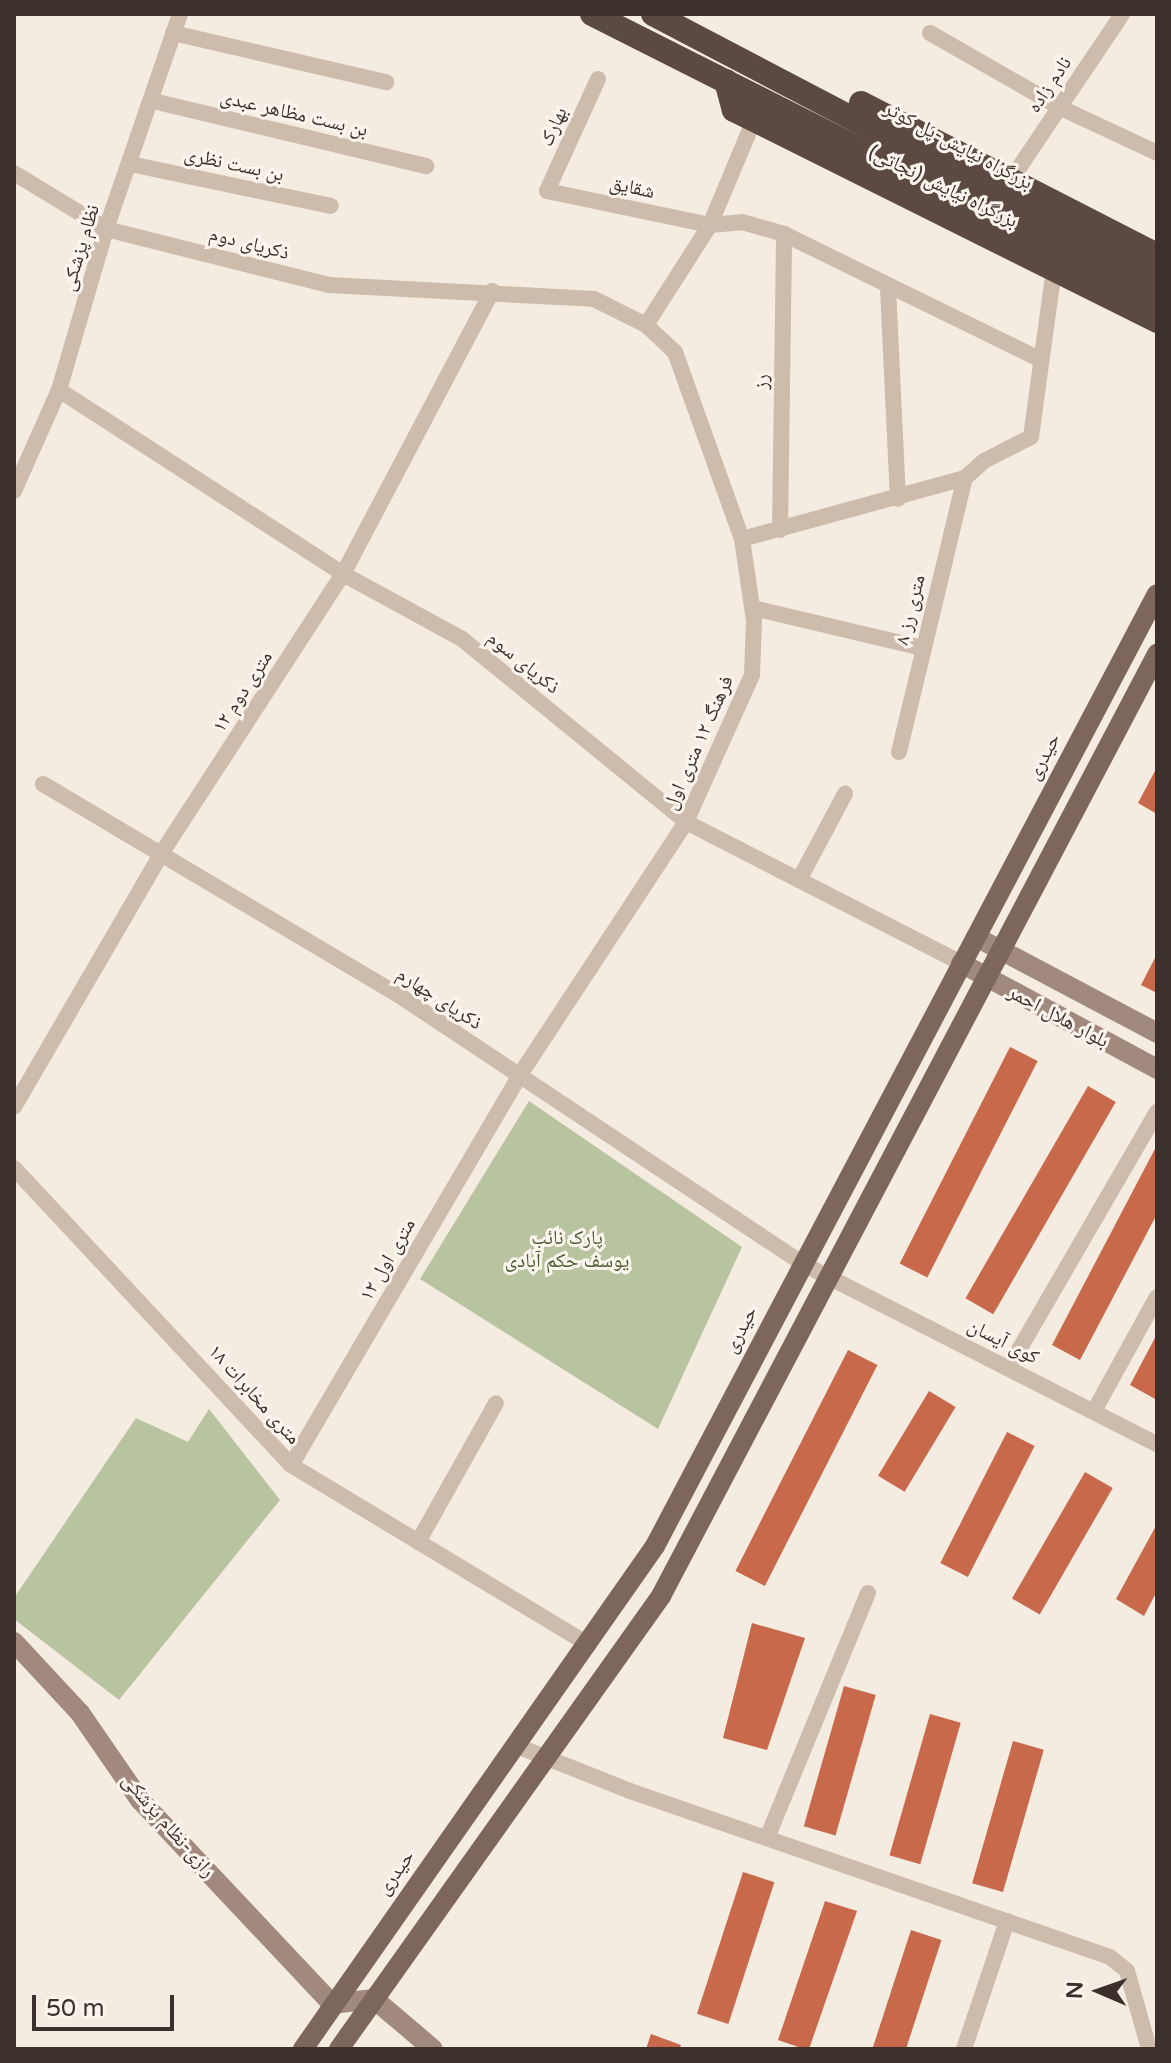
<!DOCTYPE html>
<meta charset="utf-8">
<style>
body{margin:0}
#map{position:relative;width:1171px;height:2063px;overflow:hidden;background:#f4ebe1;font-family:"Varela Round","Noto Naskh Arabic",sans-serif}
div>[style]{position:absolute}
.green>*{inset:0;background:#b8c4a0}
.building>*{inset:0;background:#c8694b;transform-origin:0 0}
.street>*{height:16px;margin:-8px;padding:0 8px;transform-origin:8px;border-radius:8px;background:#cdbbac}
.secondary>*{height:20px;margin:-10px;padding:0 10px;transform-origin:10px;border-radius:10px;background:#a18a7d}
.primary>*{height:20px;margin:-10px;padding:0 10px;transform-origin:10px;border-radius:10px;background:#7d675c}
.highway>*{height:24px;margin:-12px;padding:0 12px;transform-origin:12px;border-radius:12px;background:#5c4a42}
span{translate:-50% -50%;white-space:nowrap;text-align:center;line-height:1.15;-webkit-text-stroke:6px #fbf5ee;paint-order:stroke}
.street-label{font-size:20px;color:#3b302b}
.park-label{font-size:20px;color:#4a5a2e}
.frame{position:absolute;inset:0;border:16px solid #3b302b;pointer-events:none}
.north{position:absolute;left:1059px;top:1951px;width:80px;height:80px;-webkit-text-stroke:6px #fbf5ee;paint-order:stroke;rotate:272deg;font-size:22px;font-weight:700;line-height:32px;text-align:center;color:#3b302b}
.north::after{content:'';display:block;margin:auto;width:28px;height:36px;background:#3b302b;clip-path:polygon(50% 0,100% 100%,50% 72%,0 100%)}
.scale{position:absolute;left:32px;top:1995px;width:142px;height:36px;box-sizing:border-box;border:4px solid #3b302b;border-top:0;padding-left:10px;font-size:24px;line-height:28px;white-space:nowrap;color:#3b302b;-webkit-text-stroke:6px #fbf5ee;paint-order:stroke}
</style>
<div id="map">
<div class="green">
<i style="clip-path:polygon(529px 1101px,742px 1247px,658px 1429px,420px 1279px)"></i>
<i style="clip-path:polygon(209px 1409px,280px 1500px,119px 1700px,14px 1619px,14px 1598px,136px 1418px,188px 1442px)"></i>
</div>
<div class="building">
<i style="clip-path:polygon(1157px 767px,1157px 814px,1138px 803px)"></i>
<i style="clip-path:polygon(1157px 954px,1157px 993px,1141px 985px)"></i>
<i style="left:1010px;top:1047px;width:31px;height:243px;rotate:27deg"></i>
<i style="left:1088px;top:1086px;width:32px;height:245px;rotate:30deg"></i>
<i style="clip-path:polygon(1157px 1145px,1157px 1214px,1080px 1360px,1052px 1345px)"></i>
<i style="clip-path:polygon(1157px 1334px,1157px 1400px,1130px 1385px)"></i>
<i style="left:848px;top:1350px;width:33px;height:248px;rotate:27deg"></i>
<i style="left:929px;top:1391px;width:31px;height:99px;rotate:31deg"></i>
<i style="left:1007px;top:1432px;width:31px;height:147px;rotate:27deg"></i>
<i style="left:1085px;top:1472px;width:32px;height:146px;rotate:30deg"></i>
<i style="clip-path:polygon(1157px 1524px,1157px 1591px,1144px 1616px,1116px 1599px)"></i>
<i style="clip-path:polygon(752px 1623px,805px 1638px,767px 1750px,723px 1738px)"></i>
<i style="left:844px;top:1686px;width:33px;height:146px;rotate:16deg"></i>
<i style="left:930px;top:1714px;width:32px;height:147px;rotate:16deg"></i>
<i style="left:1013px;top:1741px;width:32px;height:148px;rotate:16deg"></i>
<i style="left:743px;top:1872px;width:33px;height:149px;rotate:18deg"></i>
<i style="clip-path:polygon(825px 1901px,857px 1911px,809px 2049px,804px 2049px,778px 2040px)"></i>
<i style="left:911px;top:1930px;width:32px;height:126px;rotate:18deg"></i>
<i style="clip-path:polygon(651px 2034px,681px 2045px,679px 2049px,646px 2049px)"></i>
</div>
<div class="street">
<i style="left:173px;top:33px;width:219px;rotate:13deg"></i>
<i style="left:930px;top:33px;width:149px;rotate:29.8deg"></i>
<i style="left:1059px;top:107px;width:108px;rotate:25.1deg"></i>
<i style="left:598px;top:79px;width:123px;rotate:114.5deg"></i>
<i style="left:547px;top:191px;width:167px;rotate:11.8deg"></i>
<i style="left:710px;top:225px;width:32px;rotate:-5deg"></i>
<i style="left:742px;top:222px;width:44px;rotate:15.9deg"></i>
<i style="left:784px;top:234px;width:284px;rotate:26.1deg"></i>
<i style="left:153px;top:101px;width:281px;rotate:13.4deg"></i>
<i style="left:130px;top:164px;width:205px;rotate:11.8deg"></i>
<i style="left:14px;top:173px;width:108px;rotate:31.3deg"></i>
<i style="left:106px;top:229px;width:230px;rotate:14.1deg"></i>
<i style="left:329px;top:285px;width:265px;rotate:3deg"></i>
<i style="left:594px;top:299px;width:58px;rotate:26.6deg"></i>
<i style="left:646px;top:325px;width:40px;rotate:43deg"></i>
<i style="left:675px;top:352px;width:199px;rotate:70.3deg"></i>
<i style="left:742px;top:539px;width:82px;rotate:81.6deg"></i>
<i style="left:754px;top:620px;width:55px;rotate:92.1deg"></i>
<i style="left:752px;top:675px;width:161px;rotate:114.2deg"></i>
<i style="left:686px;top:822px;width:303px;rotate:123.3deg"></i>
<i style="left:520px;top:1075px;width:452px;rotate:120.4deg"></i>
<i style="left:1012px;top:178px;width:197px;rotate:-56.1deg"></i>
<i style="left:888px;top:288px;width:211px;rotate:87.3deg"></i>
<i style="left:646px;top:325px;width:119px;rotate:-57.4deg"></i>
<i style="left:710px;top:225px;width:114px;rotate:-67.3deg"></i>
<i style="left:59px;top:390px;width:338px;rotate:32.9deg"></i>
<i style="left:343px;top:574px;width:136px;rotate:28.6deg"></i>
<i style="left:462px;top:639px;width:289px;rotate:39.2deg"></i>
<i style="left:686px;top:822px;width:309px;rotate:27.1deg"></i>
<i style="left:14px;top:491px;width:111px;rotate:-66deg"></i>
<i style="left:59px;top:390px;width:168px;rotate:-73.7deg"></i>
<i style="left:106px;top:229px;width:227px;rotate:-71deg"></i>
<i style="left:780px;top:530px;width:296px;rotate:-89.2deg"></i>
<i style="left:742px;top:539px;width:231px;rotate:-15.3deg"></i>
<i style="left:965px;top:478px;width:25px;rotate:-42deg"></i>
<i style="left:984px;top:461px;width:53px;rotate:-27.1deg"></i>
<i style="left:1031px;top:437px;width:170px;rotate:-82.2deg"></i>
<i style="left:753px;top:608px;width:174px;rotate:13.3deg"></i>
<i style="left:899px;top:752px;width:282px;rotate:-76.5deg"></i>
<i style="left:43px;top:784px;width:419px;rotate:30.7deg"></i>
<i style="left:403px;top:998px;width:480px;rotate:33.6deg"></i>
<i style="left:803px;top:1264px;width:397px;rotate:27deg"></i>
<i style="left:799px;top:880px;width:98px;rotate:-61.9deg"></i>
<i style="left:14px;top:1107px;width:293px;rotate:-59.8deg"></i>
<i style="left:161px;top:854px;width:334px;rotate:-57deg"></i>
<i style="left:343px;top:574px;width:320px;rotate:-62.2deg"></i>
<i style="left:14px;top:1168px;width:406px;rotate:47deg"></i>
<i style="left:291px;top:1465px;width:348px;rotate:31.1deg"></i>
<i style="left:1009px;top:1367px;width:295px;rotate:-59.9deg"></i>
<i style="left:1094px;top:1411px;width:130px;rotate:-61.1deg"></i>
<i style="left:418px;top:1542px;width:159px;rotate:-60.7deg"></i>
<i style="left:517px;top:1746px;width:122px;rotate:21.7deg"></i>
<i style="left:630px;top:1791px;width:508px;rotate:19.08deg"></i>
<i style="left:1110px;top:1957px;width:22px;rotate:39deg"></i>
<i style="left:1127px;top:1971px;width:81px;rotate:74.2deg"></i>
<i style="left:767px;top:1838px;width:265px;rotate:-67.6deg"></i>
<i style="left:964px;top:2049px;width:135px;rotate:-71.4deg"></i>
</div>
<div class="secondary">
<i style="left:976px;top:937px;width:205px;rotate:27.9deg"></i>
<i style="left:961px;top:963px;width:223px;rotate:28.4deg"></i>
<i style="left:14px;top:1642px;width:97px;rotate:47.1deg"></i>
<i style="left:80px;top:1713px;width:106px;rotate:55.4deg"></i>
<i style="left:140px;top:1800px;width:280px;rotate:46.7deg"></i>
<i style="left:332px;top:2004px;width:42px;rotate:-6.8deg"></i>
<i style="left:374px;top:1999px;width:77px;rotate:40.3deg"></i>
</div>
<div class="primary">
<i style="left:303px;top:2049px;width:614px;rotate:-55.02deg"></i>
<i style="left:655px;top:1546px;width:1076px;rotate:-62.2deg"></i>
<i style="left:339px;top:2049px;width:556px;rotate:-54.59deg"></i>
<i style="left:661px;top:1596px;width:1065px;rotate:-62.23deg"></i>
</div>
<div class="highway">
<i style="left:592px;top:14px;width:633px;rotate:26.77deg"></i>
<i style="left:653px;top:14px;width:569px;rotate:27.65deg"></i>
<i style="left:726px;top:81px;width:30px;rotate:75deg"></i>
<i style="left:734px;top:110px;width:473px;rotate:26.5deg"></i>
<i style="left:861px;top:103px;width:333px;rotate:27.2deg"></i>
</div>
<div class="street-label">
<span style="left:1050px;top:85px;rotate:-56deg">نادم زاده</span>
<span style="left:294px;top:114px;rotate:13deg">بن بست مظاهر عبدی</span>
<span style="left:554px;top:127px;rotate:-66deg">بهارک</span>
<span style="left:958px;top:146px;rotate:28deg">بزرگراه نیایش-پل کوثر</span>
<span style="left:234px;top:165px;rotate:12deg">بن بست نظری</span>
<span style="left:943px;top:187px;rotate:26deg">بزرگراه نیایش (نجاتی)</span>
<span style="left:632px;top:188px;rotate:12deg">شقایق</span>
<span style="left:249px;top:244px;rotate:14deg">ذکریای دوم</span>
<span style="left:81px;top:248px;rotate:-73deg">نظام پزشکی</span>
<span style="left:762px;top:382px;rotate:-89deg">رز</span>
<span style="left:911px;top:610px;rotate:-76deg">۸ متری رز</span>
<span style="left:523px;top:663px;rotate:39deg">ذکریای سوم</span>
<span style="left:243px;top:692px;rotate:-57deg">۱۲ متری دوم</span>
<span style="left:699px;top:743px;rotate:-66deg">فرهنگ ۱۲ متری اول</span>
<span style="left:1044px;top:757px;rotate:-62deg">حیدری</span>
<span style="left:439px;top:999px;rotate:33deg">ذکریای چهارم</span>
<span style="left:1058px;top:1017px;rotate:28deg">بلوار هلال احمر</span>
<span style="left:388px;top:1260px;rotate:-60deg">۱۲ متری اول</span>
<span style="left:741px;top:1330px;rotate:-62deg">حیدری</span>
<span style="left:1003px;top:1342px;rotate:27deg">کوی آیسان</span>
<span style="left:254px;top:1395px;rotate:48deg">۱۸ متری مخابرات</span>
<span style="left:168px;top:1826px;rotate:49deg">رازی-نظام پزشکی</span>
<span style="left:396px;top:1873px;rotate:-54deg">حیدری</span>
</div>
<div class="park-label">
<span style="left:567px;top:1250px">پارک نائب<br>یوسف حکم آبادی</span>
</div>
<div class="frame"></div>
<div class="north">N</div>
<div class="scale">50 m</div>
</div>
